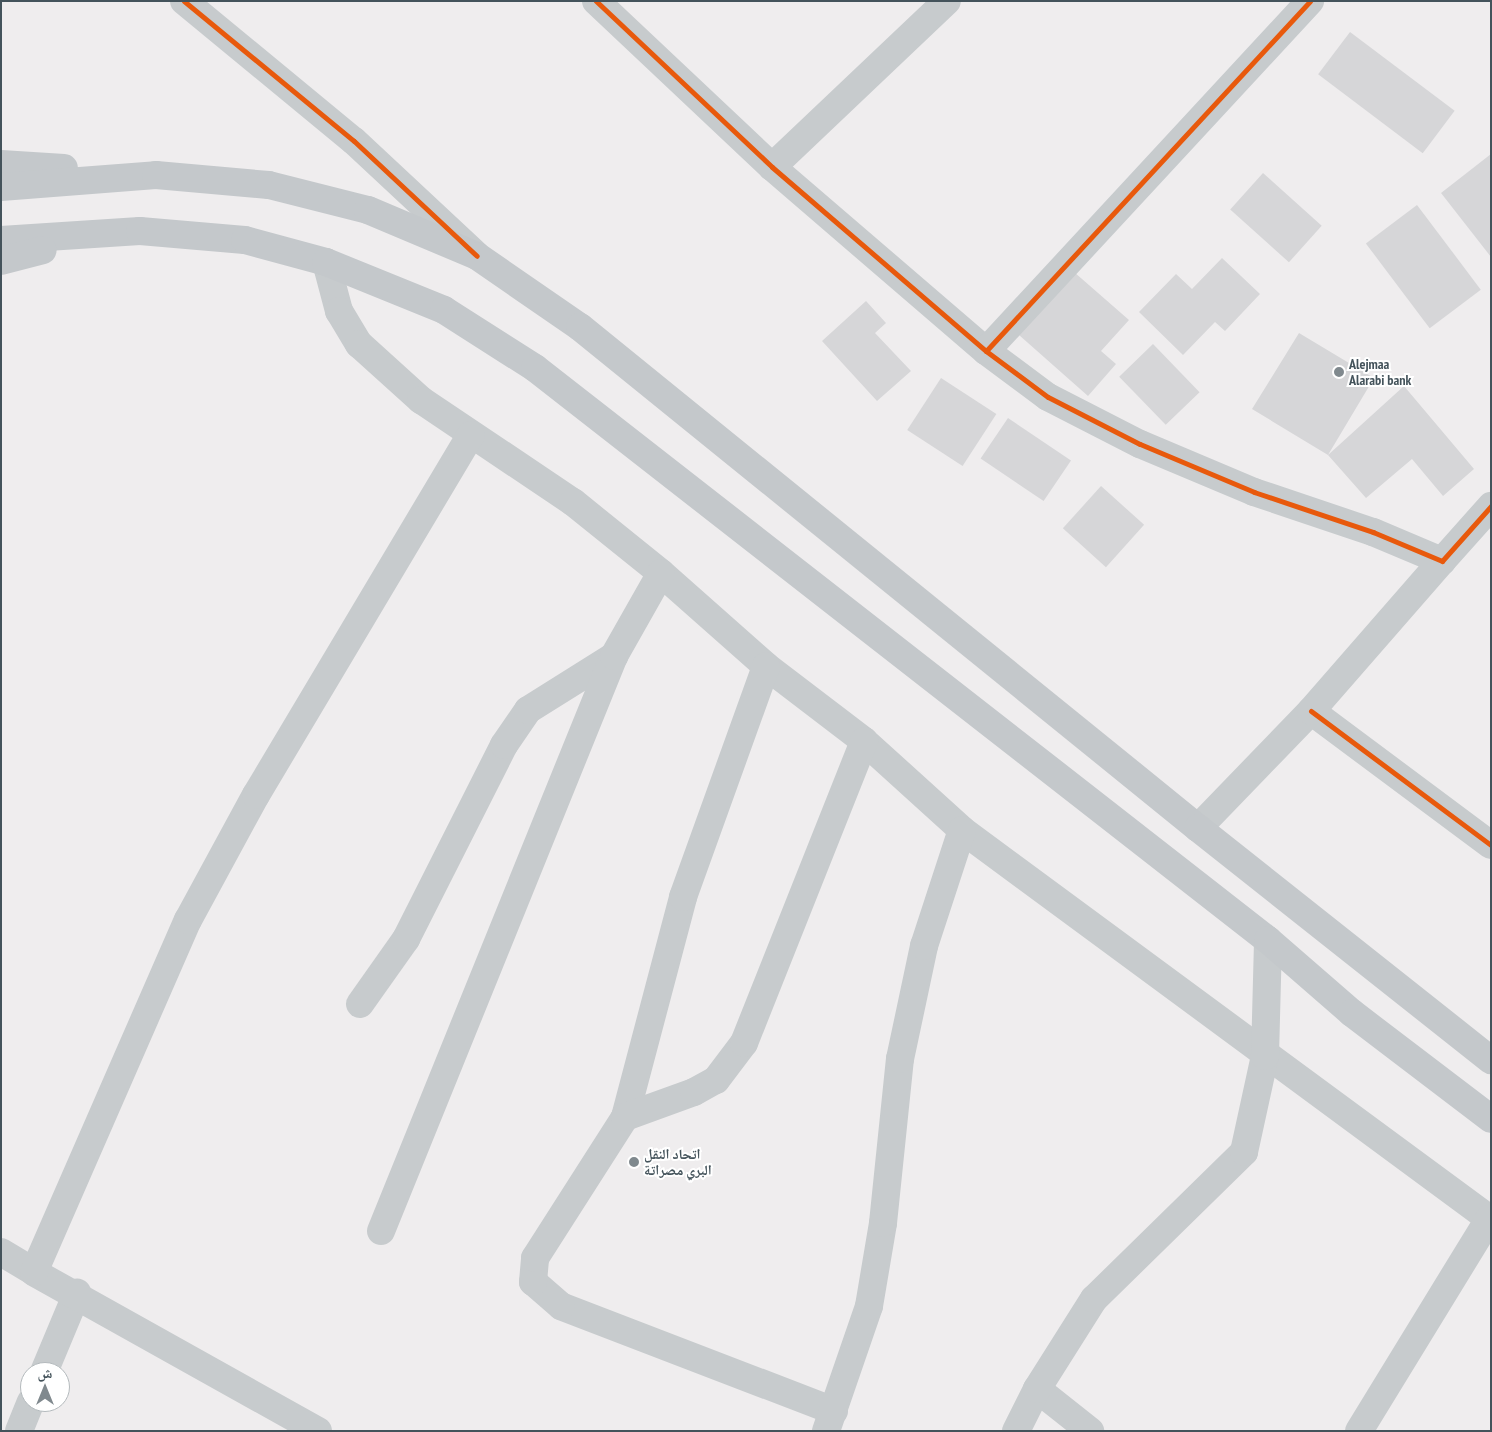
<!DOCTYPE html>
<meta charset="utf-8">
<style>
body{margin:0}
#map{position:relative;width:1492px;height:1432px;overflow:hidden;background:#efedee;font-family:"PT Sans Narrow","Noto Naskh Arabic",sans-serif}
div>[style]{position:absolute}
.building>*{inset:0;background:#d6d6d8;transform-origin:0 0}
.minor>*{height:28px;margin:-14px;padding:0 14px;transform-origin:14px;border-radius:14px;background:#c7cbcd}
.major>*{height:28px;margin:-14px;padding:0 14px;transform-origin:14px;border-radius:14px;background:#c4c8cb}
.cycleway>*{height:5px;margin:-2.5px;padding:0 2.5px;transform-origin:2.5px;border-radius:2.5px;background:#e8590c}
.dots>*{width:14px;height:14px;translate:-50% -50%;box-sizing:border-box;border:2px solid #fff;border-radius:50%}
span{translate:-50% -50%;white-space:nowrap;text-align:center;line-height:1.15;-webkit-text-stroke:4px #fff;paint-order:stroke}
.poi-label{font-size:14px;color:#44535b;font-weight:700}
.left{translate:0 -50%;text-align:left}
.frame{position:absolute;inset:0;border:2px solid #44535b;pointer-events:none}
.north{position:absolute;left:20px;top:1362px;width:50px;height:50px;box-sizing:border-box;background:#fff;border:1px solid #b4babd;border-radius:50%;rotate:0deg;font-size:14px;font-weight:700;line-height:20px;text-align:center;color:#44535b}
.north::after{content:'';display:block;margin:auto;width:18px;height:22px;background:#80898e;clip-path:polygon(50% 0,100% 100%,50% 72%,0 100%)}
</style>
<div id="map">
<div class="building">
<i style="left:1350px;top:32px;width:131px;height:53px;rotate:37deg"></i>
<i style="clip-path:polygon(1491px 154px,1491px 257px,1441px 193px)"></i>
<i style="left:1263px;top:173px;width:79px;height:49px;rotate:42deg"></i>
<i style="left:1417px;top:205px;width:106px;height:64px;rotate:53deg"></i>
<i style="clip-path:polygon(1222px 258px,1260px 294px,1225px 331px,1215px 322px,1183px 355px,1139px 312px,1176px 274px,1192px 289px)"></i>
<i style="clip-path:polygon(1074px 272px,1129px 320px,1101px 351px,1116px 364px,1088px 396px,1019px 335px)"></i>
<i style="clip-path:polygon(866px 301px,886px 323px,875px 333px,911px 371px,877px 401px,822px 341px)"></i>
<i style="clip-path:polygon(1299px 333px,1374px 378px,1328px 455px,1404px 386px,1474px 469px,1443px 496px,1412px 459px,1366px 498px,1328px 455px,1252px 409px)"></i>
<i style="left:1153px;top:344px;width:67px;height:47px;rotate:46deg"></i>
<i style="left:941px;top:378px;width:66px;height:62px;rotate:33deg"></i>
<i style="left:1008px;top:418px;width:76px;height:49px;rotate:34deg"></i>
<i style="left:1101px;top:486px;width:58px;height:57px;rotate:42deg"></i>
</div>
<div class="minor">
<i style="left:184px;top:1px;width:220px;rotate:39.5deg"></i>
<i style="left:354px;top:141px;width:166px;rotate:43deg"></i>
<i style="left:596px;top:1px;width:242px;rotate:43.3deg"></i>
<i style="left:772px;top:167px;width:282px;rotate:40.7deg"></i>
<i style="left:986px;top:351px;width:77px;rotate:36.6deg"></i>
<i style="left:1048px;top:397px;width:103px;rotate:27.1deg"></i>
<i style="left:1140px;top:444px;width:124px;rotate:22.8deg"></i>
<i style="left:1254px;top:492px;width:126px;rotate:18.6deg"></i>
<i style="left:1373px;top:532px;width:75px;rotate:22.8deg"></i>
<i style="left:1442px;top:561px;width:74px;rotate:-48.3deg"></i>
<i style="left:772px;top:167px;width:241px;rotate:-43.5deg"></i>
<i style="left:326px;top:262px;width:51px;rotate:75.1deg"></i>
<i style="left:339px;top:311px;width:39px;rotate:59deg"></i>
<i style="left:359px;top:344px;width:84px;rotate:42.1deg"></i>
<i style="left:421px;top:400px;width:183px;rotate:33.9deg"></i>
<i style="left:573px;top:502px;width:113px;rotate:38.9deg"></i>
<i style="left:661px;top:573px;width:140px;rotate:41.5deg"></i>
<i style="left:766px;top:666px;width:123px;rotate:37.4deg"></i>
<i style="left:864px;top:741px;width:132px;rotate:42.2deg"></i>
<i style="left:962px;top:830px;width:657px;rotate:36.4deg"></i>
<i style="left:986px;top:351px;width:477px;rotate:-47.2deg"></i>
<i style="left:1311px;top:711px;width:224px;rotate:36.7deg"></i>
<i style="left:1198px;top:828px;width:163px;rotate:-46deg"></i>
<i style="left:1311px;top:711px;width:199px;rotate:-48.9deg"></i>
<i style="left:360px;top:1004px;width:80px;rotate:-54.7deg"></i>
<i style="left:406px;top:939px;width:217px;rotate:-63.2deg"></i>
<i style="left:504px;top:745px;width:42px;rotate:-55.6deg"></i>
<i style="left:528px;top:710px;width:102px;rotate:-32.1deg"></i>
<i style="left:625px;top:1117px;width:228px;rotate:-75.2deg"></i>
<i style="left:683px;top:897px;width:245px;rotate:-70.2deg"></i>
<i style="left:381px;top:1231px;width:620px;rotate:-67.94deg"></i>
<i style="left:614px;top:656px;width:95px;rotate:-60.5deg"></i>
<i style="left:1px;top:1252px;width:39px;rotate:31deg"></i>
<i style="left:44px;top:1372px;width:86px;rotate:-67.3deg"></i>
<i style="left:1037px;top:1389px;width:68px;rotate:38.4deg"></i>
<i style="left:834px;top:1411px;width:292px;rotate:-159deg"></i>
<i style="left:561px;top:1306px;width:37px;rotate:-139deg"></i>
<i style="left:533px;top:1282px;width:24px;rotate:-85deg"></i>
<i style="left:535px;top:1258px;width:167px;rotate:-57.4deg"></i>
<i style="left:625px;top:1117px;width:73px;rotate:-19.9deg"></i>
<i style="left:694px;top:1092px;width:25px;rotate:-29deg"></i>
<i style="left:716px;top:1080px;width:46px;rotate:-52.9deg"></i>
<i style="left:744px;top:1043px;width:325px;rotate:-68.3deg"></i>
<i style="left:19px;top:1431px;width:31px;rotate:-68deg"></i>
<i style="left:318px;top:1431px;width:325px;rotate:-150.8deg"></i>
<i style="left:34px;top:1272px;width:384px;rotate:-66.4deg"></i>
<i style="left:188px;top:920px;width:142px;rotate:-61.5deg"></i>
<i style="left:256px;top:795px;width:419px;rotate:-59.2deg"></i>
<i style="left:826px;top:1431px;width:132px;rotate:-71deg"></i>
<i style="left:869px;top:1306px;width:84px;rotate:-80.4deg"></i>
<i style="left:883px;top:1223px;width:165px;rotate:-84.1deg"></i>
<i style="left:900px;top:1059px;width:116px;rotate:-78deg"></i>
<i style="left:924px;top:946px;width:122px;rotate:-71.9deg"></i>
<i style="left:1016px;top:1431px;width:47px;rotate:-63.4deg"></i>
<i style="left:1037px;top:1389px;width:107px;rotate:-57.7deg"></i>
<i style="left:1094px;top:1299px;width:210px;rotate:-44.4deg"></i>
<i style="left:1244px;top:1152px;width:98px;rotate:-77.7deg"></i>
<i style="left:1265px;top:1056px;width:116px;rotate:-88.5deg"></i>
<i style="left:1359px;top:1431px;width:249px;rotate:-58.5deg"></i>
</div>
<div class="major">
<i style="left:1px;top:164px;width:63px;rotate:3.6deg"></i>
<i style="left:1px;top:187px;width:155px;rotate:-4.4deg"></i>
<i style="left:156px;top:175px;width:113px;rotate:5.1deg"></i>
<i style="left:269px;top:185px;width:102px;rotate:14.2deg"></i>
<i style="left:368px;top:210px;width:118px;rotate:22.9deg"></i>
<i style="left:477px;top:256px;width:125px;rotate:34.6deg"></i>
<i style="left:580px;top:327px;width:796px;rotate:39.03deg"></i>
<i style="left:1198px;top:828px;width:374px;rotate:38.4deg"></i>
<i style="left:1px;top:240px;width:139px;rotate:-3.7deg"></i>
<i style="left:140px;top:231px;width:105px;rotate:4.9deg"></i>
<i style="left:245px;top:240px;width:84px;rotate:15.2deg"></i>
<i style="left:326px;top:262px;width:127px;rotate:22.1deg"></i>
<i style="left:444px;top:310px;width:108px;rotate:32.5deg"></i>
<i style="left:535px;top:368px;width:930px;rotate:37.97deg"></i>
<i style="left:1268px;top:940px;width:111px;rotate:41deg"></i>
<i style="left:1352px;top:1013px;width:175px;rotate:37.3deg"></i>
<i style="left:1px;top:261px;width:43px;rotate:-14.7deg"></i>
</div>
<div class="cycleway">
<i style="left:184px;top:1px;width:220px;rotate:39.5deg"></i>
<i style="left:354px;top:141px;width:168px;rotate:43.1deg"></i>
<i style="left:596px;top:1px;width:242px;rotate:43.3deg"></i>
<i style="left:772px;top:167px;width:282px;rotate:40.7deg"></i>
<i style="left:986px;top:351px;width:77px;rotate:36.6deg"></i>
<i style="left:1048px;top:397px;width:103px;rotate:27.1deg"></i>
<i style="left:1140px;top:444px;width:124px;rotate:22.8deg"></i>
<i style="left:1254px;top:492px;width:126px;rotate:18.6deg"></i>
<i style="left:1373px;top:532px;width:75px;rotate:22.8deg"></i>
<i style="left:1442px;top:561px;width:74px;rotate:-48.3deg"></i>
<i style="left:986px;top:351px;width:477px;rotate:-47.2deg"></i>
<i style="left:1311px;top:711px;width:224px;rotate:36.7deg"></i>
</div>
<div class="dots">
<i style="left:1339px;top:372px;background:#80898e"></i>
<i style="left:634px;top:1162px;background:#80898e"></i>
</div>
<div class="poi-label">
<span class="left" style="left:1349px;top:372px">Alejmaa<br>Alarabi bank</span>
<span class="left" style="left:644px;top:1162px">اتحاد النقل<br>البري مصراتة</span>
</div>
<div class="frame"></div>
<div class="north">ش</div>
</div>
